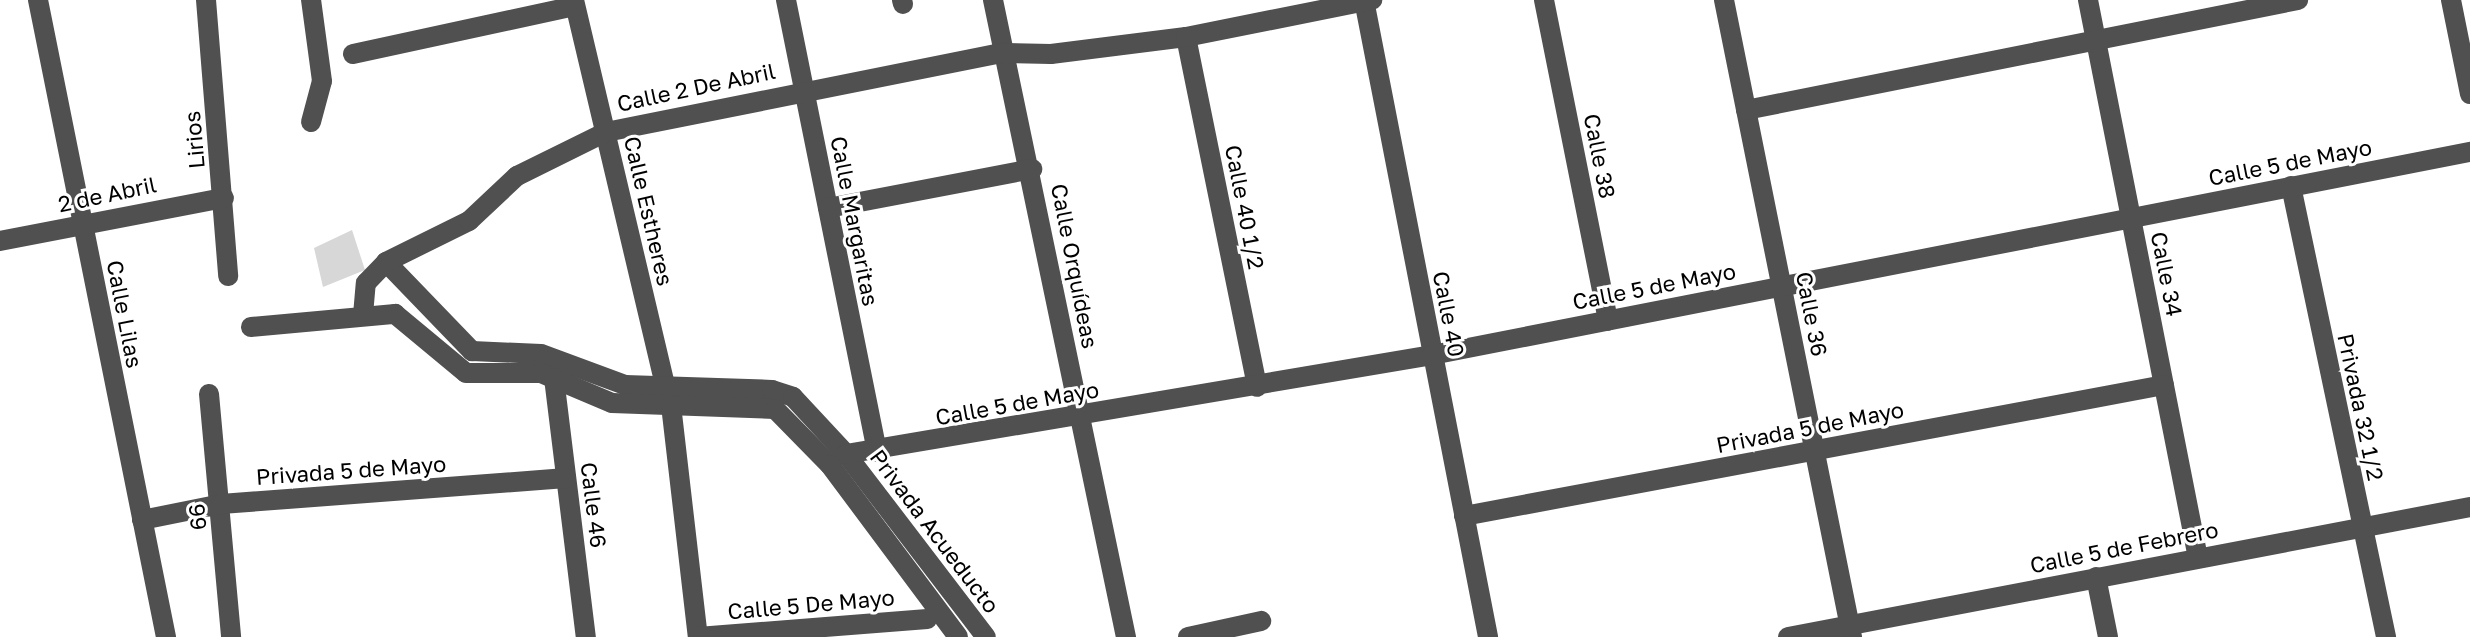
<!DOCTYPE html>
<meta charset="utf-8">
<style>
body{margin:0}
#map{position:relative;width:2470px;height:637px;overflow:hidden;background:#fff;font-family:"Golos Text",sans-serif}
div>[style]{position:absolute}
.green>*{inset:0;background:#d7d7d7}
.minor>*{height:20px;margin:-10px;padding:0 10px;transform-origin:10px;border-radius:10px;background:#505050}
span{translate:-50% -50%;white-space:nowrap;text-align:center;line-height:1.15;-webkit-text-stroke:6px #fff;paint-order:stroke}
.street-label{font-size:22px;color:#000}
</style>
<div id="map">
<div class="green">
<i style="clip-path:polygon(352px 230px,365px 270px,323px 287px,314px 248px)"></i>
</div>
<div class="minor">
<i style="left:38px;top:0;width:650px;rotate:78.64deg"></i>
<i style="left:206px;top:0;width:277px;rotate:85.4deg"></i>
<i style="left:574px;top:0;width:397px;rotate:76.7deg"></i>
<i style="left:786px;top:0;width:461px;rotate:78.6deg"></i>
<i style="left:902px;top:0;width:4px;rotate:76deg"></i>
<i style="left:993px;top:0;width:651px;rotate:78.21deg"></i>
<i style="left:1364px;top:0;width:649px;rotate:78.98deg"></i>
<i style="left:1544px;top:0;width:327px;rotate:78.7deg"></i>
<i style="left:1724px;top:0;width:650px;rotate:78.64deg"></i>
<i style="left:2088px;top:0;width:569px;rotate:78.85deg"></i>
<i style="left:2451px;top:0;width:96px;rotate:78.6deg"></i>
<i style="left:1186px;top:37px;width:357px;rotate:78.5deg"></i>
<i style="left:353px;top:54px;width:227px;rotate:-12.2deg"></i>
<i style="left:1746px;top:110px;width:563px;rotate:-11.27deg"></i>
<i style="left:311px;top:122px;width:42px;rotate:-75deg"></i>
<i style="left:322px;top:81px;width:82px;rotate:-97.7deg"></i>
<i style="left:2291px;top:186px;width:461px;rotate:78.1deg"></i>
<i style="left:828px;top:208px;width:208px;rotate:-10.8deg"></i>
<i style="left:0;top:241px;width:228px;rotate:-10.9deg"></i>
<i style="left:386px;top:262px;width:124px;rotate:46deg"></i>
<i style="left:472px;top:351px;width:69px;rotate:2.5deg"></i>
<i style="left:541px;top:354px;width:90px;rotate:20.3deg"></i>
<i style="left:625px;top:385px;width:147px;rotate:1.9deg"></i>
<i style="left:772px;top:390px;width:22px;rotate:18deg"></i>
<i style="left:793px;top:397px;width:78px;rotate:47.1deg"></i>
<i style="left:846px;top:454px;width:230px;rotate:52.6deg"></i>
<i style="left:363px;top:315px;width:32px;rotate:-85deg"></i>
<i style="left:366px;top:283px;width:29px;rotate:-46deg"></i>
<i style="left:386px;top:262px;width:93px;rotate:-26.3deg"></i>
<i style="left:469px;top:221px;width:66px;rotate:-43.2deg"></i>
<i style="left:517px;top:176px;width:99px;rotate:-26.3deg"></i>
<i style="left:606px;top:132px;width:405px;rotate:-11.3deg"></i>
<i style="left:1003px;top:53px;width:48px;rotate:1.2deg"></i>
<i style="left:1051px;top:54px;width:136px;rotate:-7.2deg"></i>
<i style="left:1186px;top:37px;width:190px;rotate:-11.3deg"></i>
<i style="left:251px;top:327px;width:145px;rotate:-5.2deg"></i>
<i style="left:395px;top:314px;width:92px;rotate:39.7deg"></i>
<i style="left:466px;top:373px;width:75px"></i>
<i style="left:541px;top:373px;width:77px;rotate:22.9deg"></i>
<i style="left:612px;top:403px;width:163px;rotate:2.1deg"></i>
<i style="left:775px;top:409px;width:78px;rotate:45.5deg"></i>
<i style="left:830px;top:465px;width:214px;rotate:53.3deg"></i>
<i style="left:554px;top:378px;width:261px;rotate:83deg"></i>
<i style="left:209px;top:394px;width:244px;rotate:84.8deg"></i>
<i style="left:671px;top:405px;width:234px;rotate:83.4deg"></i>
<i style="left:698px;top:637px;width:230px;rotate:-4.5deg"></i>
<i style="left:846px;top:454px;width:594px;rotate:-9.59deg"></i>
<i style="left:1432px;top:355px;width:1058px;rotate:-11.07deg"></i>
<i style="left:1464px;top:516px;width:712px;rotate:-10.6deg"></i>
<i style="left:142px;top:520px;width:81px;rotate:-11.4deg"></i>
<i style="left:221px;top:504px;width:346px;rotate:-4.3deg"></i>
<i style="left:2096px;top:577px;width:61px;rotate:78.7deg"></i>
<i style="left:1188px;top:637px;width:75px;rotate:-12.4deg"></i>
<i style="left:1788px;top:637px;width:694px;rotate:-10.79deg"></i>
</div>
<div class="street-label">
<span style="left:696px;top:87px;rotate:-12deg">Calle 2 De Abril</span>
<span style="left:194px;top:140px;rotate:-95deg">Lirios</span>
<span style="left:1600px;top:156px;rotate:79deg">Calle 38</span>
<span style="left:2290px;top:162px;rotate:-11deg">Calle 5 de Mayo</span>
<span style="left:107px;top:194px;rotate:-12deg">2 de Abril</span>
<span style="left:1245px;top:207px;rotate:79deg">Calle 40 1/2</span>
<span style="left:649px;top:211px;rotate:77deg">Calle Estheres</span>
<span style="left:855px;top:221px;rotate:79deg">Calle Margaritas</span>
<span style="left:1075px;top:266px;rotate:79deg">Calle Orquídeas</span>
<span style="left:2167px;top:274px;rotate:79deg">Calle 34</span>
<span style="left:1654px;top:286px;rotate:-11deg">Calle 5 de Mayo</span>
<span style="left:125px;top:314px;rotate:79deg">Calle Lilas</span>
<span style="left:1449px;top:314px;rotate:79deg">Calle 40</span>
<span style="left:1812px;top:314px;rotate:79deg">Calle 36</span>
<span style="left:1017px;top:403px;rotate:-10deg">Calle 5 de Mayo</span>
<span style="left:2361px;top:407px;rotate:78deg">Privada 32 1/2</span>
<span style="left:1810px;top:427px;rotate:-11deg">Privada 5 de Mayo</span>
<span style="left:351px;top:470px;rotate:-4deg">Privada 5 de Mayo</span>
<span style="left:594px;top:505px;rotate:83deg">Calle 46</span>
<span style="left:197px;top:517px;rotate:-95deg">66</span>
<span style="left:935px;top:531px;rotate:53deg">Privada Acueducto</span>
<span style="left:2124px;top:547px;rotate:-11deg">Calle 5 de Febrero</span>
<span style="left:811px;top:604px;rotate:-5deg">Calle 5 De Mayo</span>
</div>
</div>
